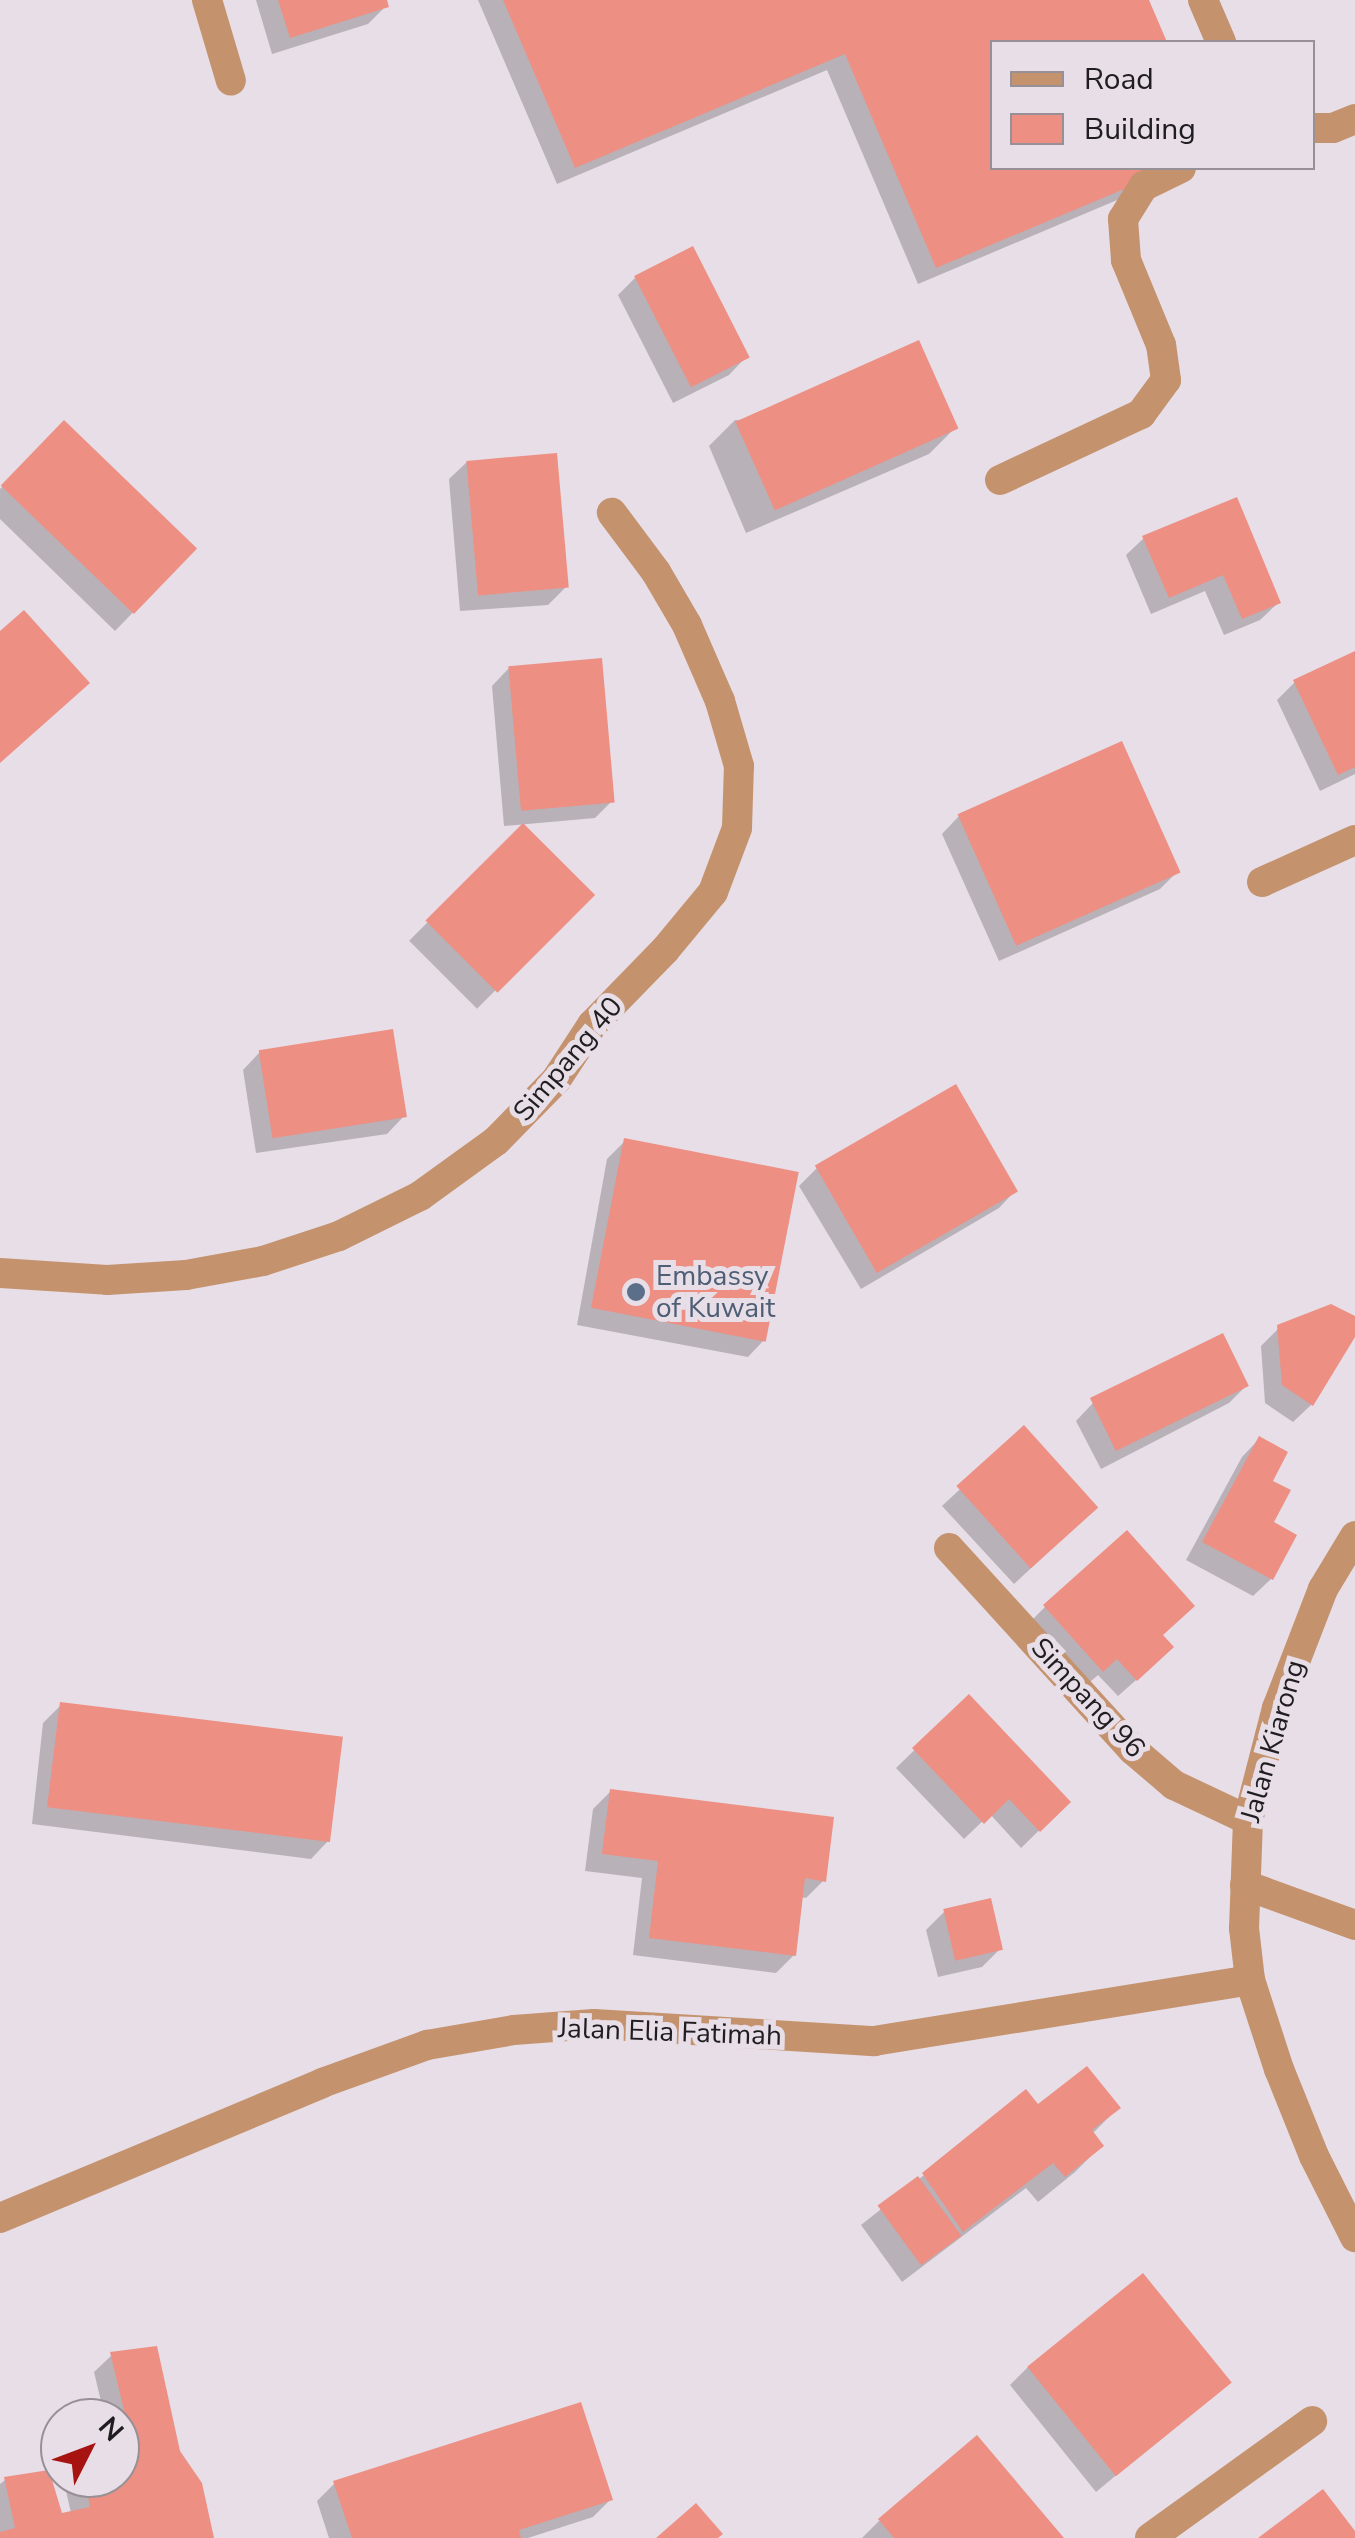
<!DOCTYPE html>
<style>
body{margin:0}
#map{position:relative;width:1355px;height:2538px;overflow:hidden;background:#e7dee7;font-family:"Nunito Sans",sans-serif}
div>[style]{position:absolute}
.shadow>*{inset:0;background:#0003;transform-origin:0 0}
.building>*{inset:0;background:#ed8f83;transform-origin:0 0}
.minor>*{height:30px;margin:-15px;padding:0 15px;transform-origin:15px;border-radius:15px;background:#c5926e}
.dots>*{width:28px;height:28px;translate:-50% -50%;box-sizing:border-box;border:5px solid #e7dee7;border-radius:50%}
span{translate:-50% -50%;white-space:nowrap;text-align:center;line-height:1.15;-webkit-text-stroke:10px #e7dee7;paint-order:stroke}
.street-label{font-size:28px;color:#201d20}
.service-label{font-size:28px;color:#4e5e75}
.left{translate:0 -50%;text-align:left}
.legend{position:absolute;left:990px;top:40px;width:325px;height:130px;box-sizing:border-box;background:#e7dee7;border:2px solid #979197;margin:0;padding:12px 18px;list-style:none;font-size:30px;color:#201d20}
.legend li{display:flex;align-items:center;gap:20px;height:50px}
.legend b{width:50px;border:2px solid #979197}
.north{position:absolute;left:40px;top:2398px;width:100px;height:100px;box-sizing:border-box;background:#e7dee7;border:2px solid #979197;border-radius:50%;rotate:48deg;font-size:28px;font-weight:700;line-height:40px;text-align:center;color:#201d20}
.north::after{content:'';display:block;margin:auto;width:35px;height:45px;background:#a71310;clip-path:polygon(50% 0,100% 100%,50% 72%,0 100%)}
</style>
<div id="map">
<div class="shadow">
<i style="clip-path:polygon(256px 0,384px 0,386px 6px,368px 24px,272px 54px)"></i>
<i style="clip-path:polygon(478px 0,1146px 0,1164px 42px,992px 42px,992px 168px,1193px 168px,918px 284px,827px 70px,557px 184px)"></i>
<i style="clip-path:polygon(635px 278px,746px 357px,729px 375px,673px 403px,618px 295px)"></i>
<i style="clip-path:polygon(735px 420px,955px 428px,929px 454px,746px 533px,709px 446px)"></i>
<i style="clip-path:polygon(64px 424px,194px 549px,115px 631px,0 519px,0 489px)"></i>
<i style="clip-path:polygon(467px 462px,566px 587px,548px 605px,460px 611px,449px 479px)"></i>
<i style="clip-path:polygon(1235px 500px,1278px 603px,1260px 620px,1224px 635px,1205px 591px,1151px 614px,1126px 555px,1144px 538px)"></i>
<i style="clip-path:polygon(1355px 653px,1355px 774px,1320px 791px,1277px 700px,1295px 682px)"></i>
<i style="clip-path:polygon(509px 668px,612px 801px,595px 818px,504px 826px,492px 686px)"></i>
<i style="clip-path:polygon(959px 816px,1178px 871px,1160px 889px,999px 961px,942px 834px)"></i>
<i style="left:523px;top:827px;width:96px;height:161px;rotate:45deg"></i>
<i style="clip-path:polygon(260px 1052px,404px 1116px,387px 1134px,256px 1153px,243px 1070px)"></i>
<i style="clip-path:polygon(625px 1141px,765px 1339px,748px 1357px,577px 1325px,607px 1159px)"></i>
<i style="clip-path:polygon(817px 1168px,1016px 1190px,999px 1208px,861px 1289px,799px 1186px)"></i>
<i style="clip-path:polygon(1355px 1318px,1355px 1332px,1311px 1405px,1293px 1422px,1265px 1403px,1261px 1346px,1279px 1328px)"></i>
<i style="clip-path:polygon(1246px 1386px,1229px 1403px,1101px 1469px,1076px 1421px,1093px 1403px)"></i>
<i style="clip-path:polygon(1024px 1429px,1078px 1524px,1014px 1584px,942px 1506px)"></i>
<i style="clip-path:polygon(1259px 1439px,1269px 1482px,1271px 1579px,1253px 1596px,1186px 1560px,1242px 1457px)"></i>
<i style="clip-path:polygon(1045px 1607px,1160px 1636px,1153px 1665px,1118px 1696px,1098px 1675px,1084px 1687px,1028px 1624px)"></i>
<i style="clip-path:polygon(969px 1697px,1068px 1802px,1021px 1848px,990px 1814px,964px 1839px,896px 1768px)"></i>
<i style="clip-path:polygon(61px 1705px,328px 1841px,311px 1859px,32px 1824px,43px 1723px)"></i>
<i style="clip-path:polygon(611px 1791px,824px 1880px,806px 1898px,800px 1897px,794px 1955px,776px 1973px,633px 1955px,642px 1878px,585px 1871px,593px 1809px)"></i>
<i style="clip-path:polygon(944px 1912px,1000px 1949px,982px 1967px,938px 1977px,926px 1930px)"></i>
<i style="clip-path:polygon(1037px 2108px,1118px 2108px,1092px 2134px,1101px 2146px,1075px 2172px,1038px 2202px,1026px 2188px,902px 2282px,861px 2225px,924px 2175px)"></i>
<i style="clip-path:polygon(112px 2355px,178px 2452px,211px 2538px,0 2538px,0 2484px,5px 2480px,60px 2515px,71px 2513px,64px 2482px,68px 2478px,120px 2478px,120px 2418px,105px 2418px,94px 2372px)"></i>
<i style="clip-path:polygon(1028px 2367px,1227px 2383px,1096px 2492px,1010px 2385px)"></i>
<i style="clip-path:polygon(335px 2483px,610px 2500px,593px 2517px,528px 2538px,329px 2538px,317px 2501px)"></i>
<i style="clip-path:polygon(879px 2521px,1060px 2538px,862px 2538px)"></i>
</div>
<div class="building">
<i style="clip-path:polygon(278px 0,387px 0,389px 7px,290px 38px)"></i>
<i style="clip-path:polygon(503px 0,1149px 0,1167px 42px,992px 42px,992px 168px,1174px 168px,936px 268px,845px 54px,575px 168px)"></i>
<i style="left:693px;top:246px;width:125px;height:66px;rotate:63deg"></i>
<i style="left:919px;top:340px;width:97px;height:201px;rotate:66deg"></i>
<i style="left:64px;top:420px;width:185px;height:91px;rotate:44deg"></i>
<i style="left:557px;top:453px;width:135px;height:91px;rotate:85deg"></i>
<i style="clip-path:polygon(1237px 497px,1281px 603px,1242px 619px,1223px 575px,1169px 598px,1142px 536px)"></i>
<i style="clip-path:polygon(24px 610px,90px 683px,0 763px,0 631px)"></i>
<i style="clip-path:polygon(1355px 651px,1355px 767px,1338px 775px,1293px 680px)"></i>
<i style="left:602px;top:658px;width:145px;height:94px;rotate:85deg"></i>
<i style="left:1122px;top:741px;width:144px;height:180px;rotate:66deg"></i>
<i style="left:523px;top:823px;width:102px;height:138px;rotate:45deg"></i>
<i style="left:393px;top:1029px;width:89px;height:136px;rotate:81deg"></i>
<i style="left:956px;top:1084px;width:124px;height:163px;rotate:60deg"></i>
<i style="left:624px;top:1138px;width:178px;height:173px;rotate:11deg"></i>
<i style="clip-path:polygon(1331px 1304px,1355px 1316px,1355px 1337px,1313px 1406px,1282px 1385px,1277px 1325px)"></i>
<i style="left:1223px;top:1333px;width:59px;height:148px;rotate:64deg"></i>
<i style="left:1024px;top:1425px;width:111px;height:91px;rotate:48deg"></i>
<i style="clip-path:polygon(1259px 1436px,1288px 1452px,1273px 1481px,1291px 1490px,1274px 1522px,1297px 1535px,1273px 1580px,1202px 1542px)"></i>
<i style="clip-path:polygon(1127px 1530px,1195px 1606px,1163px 1635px,1174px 1647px,1137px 1681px,1117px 1659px,1103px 1672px,1043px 1605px)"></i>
<i style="clip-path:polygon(969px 1694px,1071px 1802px,1040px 1832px,1009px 1799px,984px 1824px,912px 1748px)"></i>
<i style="left:60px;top:1702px;width:285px;height:106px;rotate:7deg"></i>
<i style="clip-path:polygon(610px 1789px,834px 1817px,826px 1882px,805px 1878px,796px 1956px,649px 1938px,658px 1861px,602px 1854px)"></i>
<i style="left:991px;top:1898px;width:53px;height:49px;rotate:77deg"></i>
<i style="clip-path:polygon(1087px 2066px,1121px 2108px,1092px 2130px,1104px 2146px,1065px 2177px,1053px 2163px,963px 2232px,922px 2173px,1026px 2089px,1038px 2104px)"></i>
<i style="left:918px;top:2176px;width:74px;height:50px;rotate:54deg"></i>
<i style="left:1143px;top:2273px;width:141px;height:149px;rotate:51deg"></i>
<i style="clip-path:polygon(157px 2346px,180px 2451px,202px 2483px,214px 2538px,0 2538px,0 2532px,15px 2528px,4px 2477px,49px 2470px,62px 2513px,90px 2507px,84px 2478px,120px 2478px,120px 2458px,135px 2456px,110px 2352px)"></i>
<i style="clip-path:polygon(581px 2402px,613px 2500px,519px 2530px,521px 2538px,352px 2538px,333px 2481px)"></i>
<i style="clip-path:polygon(977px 2435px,1064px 2538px,894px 2538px,878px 2519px)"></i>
<i style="clip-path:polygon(1323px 2489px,1355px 2531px,1355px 2538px,1258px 2538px)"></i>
<i style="clip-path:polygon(696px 2503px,723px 2534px,718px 2538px,656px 2538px)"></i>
</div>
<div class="minor">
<i style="left:207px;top:0;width:84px;rotate:73.5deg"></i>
<i style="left:1203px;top:0;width:46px;rotate:66.8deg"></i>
<i style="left:1312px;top:128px;width:21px"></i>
<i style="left:1333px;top:128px;width:24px;rotate:-22deg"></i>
<i style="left:1000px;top:480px;width:156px;rotate:-25.1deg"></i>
<i style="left:1141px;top:414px;width:42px;rotate:-53.7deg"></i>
<i style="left:1166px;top:380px;width:35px;rotate:-98deg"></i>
<i style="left:1161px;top:345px;width:92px;rotate:-112.4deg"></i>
<i style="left:1126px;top:260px;width:41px;rotate:-94.2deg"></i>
<i style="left:1123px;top:219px;width:39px;rotate:-58deg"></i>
<i style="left:1144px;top:186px;width:41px;rotate:-25.9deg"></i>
<i style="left:1262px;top:882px;width:102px;rotate:-24.3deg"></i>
<i style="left:0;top:1273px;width:107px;rotate:3.7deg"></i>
<i style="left:107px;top:1280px;width:79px;rotate:-3.6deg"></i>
<i style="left:186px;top:1275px;width:78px;rotate:-10.3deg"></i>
<i style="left:263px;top:1261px;width:80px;rotate:-18.2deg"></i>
<i style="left:339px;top:1236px;width:90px;rotate:-26.3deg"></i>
<i style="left:420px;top:1196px;width:94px;rotate:-35.9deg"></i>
<i style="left:496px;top:1141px;width:86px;rotate:-45.5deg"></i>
<i style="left:556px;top:1080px;width:66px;rotate:-56.8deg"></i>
<i style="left:592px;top:1025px;width:105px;rotate:-45.8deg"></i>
<i style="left:665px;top:950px;width:75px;rotate:-50.4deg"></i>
<i style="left:713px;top:892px;width:68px;rotate:-69.4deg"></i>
<i style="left:737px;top:828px;width:62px;rotate:-88.2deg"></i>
<i style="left:739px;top:766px;width:68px;rotate:-106.3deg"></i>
<i style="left:720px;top:701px;width:83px;rotate:-113.5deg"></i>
<i style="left:687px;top:625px;width:61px;rotate:-120.3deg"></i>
<i style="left:656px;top:572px;width:74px;rotate:-126.7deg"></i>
<i style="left:1355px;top:1536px;width:62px;rotate:121.1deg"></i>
<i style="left:1323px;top:1589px;width:128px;rotate:111.1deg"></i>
<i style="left:1277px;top:1708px;width:116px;rotate:104.5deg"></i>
<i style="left:1248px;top:1820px;width:108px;rotate:92.1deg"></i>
<i style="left:1244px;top:1928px;width:52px;rotate:83.4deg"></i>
<i style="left:1250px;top:1980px;width:94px;rotate:72deg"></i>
<i style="left:1279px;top:2069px;width:94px;rotate:68.1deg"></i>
<i style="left:1314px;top:2156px;width:91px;rotate:63.2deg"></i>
<i style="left:949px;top:1548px;width:273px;rotate:47.7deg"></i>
<i style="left:1133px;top:1750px;width:54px;rotate:40.5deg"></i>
<i style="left:1174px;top:1785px;width:82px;rotate:25.3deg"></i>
<i style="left:1245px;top:1885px;width:117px;rotate:20deg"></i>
<i style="left:0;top:2218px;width:349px;rotate:-22.7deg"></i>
<i style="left:322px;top:2083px;width:112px;rotate:-19.9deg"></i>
<i style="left:427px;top:2045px;width:88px;rotate:-9.8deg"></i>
<i style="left:514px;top:2030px;width:80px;rotate:-4.3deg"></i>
<i style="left:594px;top:2024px;width:281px;rotate:3.5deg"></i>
<i style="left:874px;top:2041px;width:381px;rotate:-9.2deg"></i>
<i style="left:1150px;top:2538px;width:200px;rotate:-35.8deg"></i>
</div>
<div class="dots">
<i style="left:636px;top:1292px;background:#5c6f8a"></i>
</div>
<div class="street-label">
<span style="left:568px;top:1059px;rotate:-50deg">Simpang 40</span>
<span style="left:1088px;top:1698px;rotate:47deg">Simpang 96</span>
<span style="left:1273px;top:1741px;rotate:-74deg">Jalan Kiarong</span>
<span style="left:670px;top:2032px;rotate:2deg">Jalan Elia Fatimah</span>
</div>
<div class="service-label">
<span class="left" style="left:656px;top:1292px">Embassy<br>of Kuwait</span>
</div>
<ul class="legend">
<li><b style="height:12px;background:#c5926e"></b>Road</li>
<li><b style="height:28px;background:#ed8f83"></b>Building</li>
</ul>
<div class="north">N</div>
</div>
